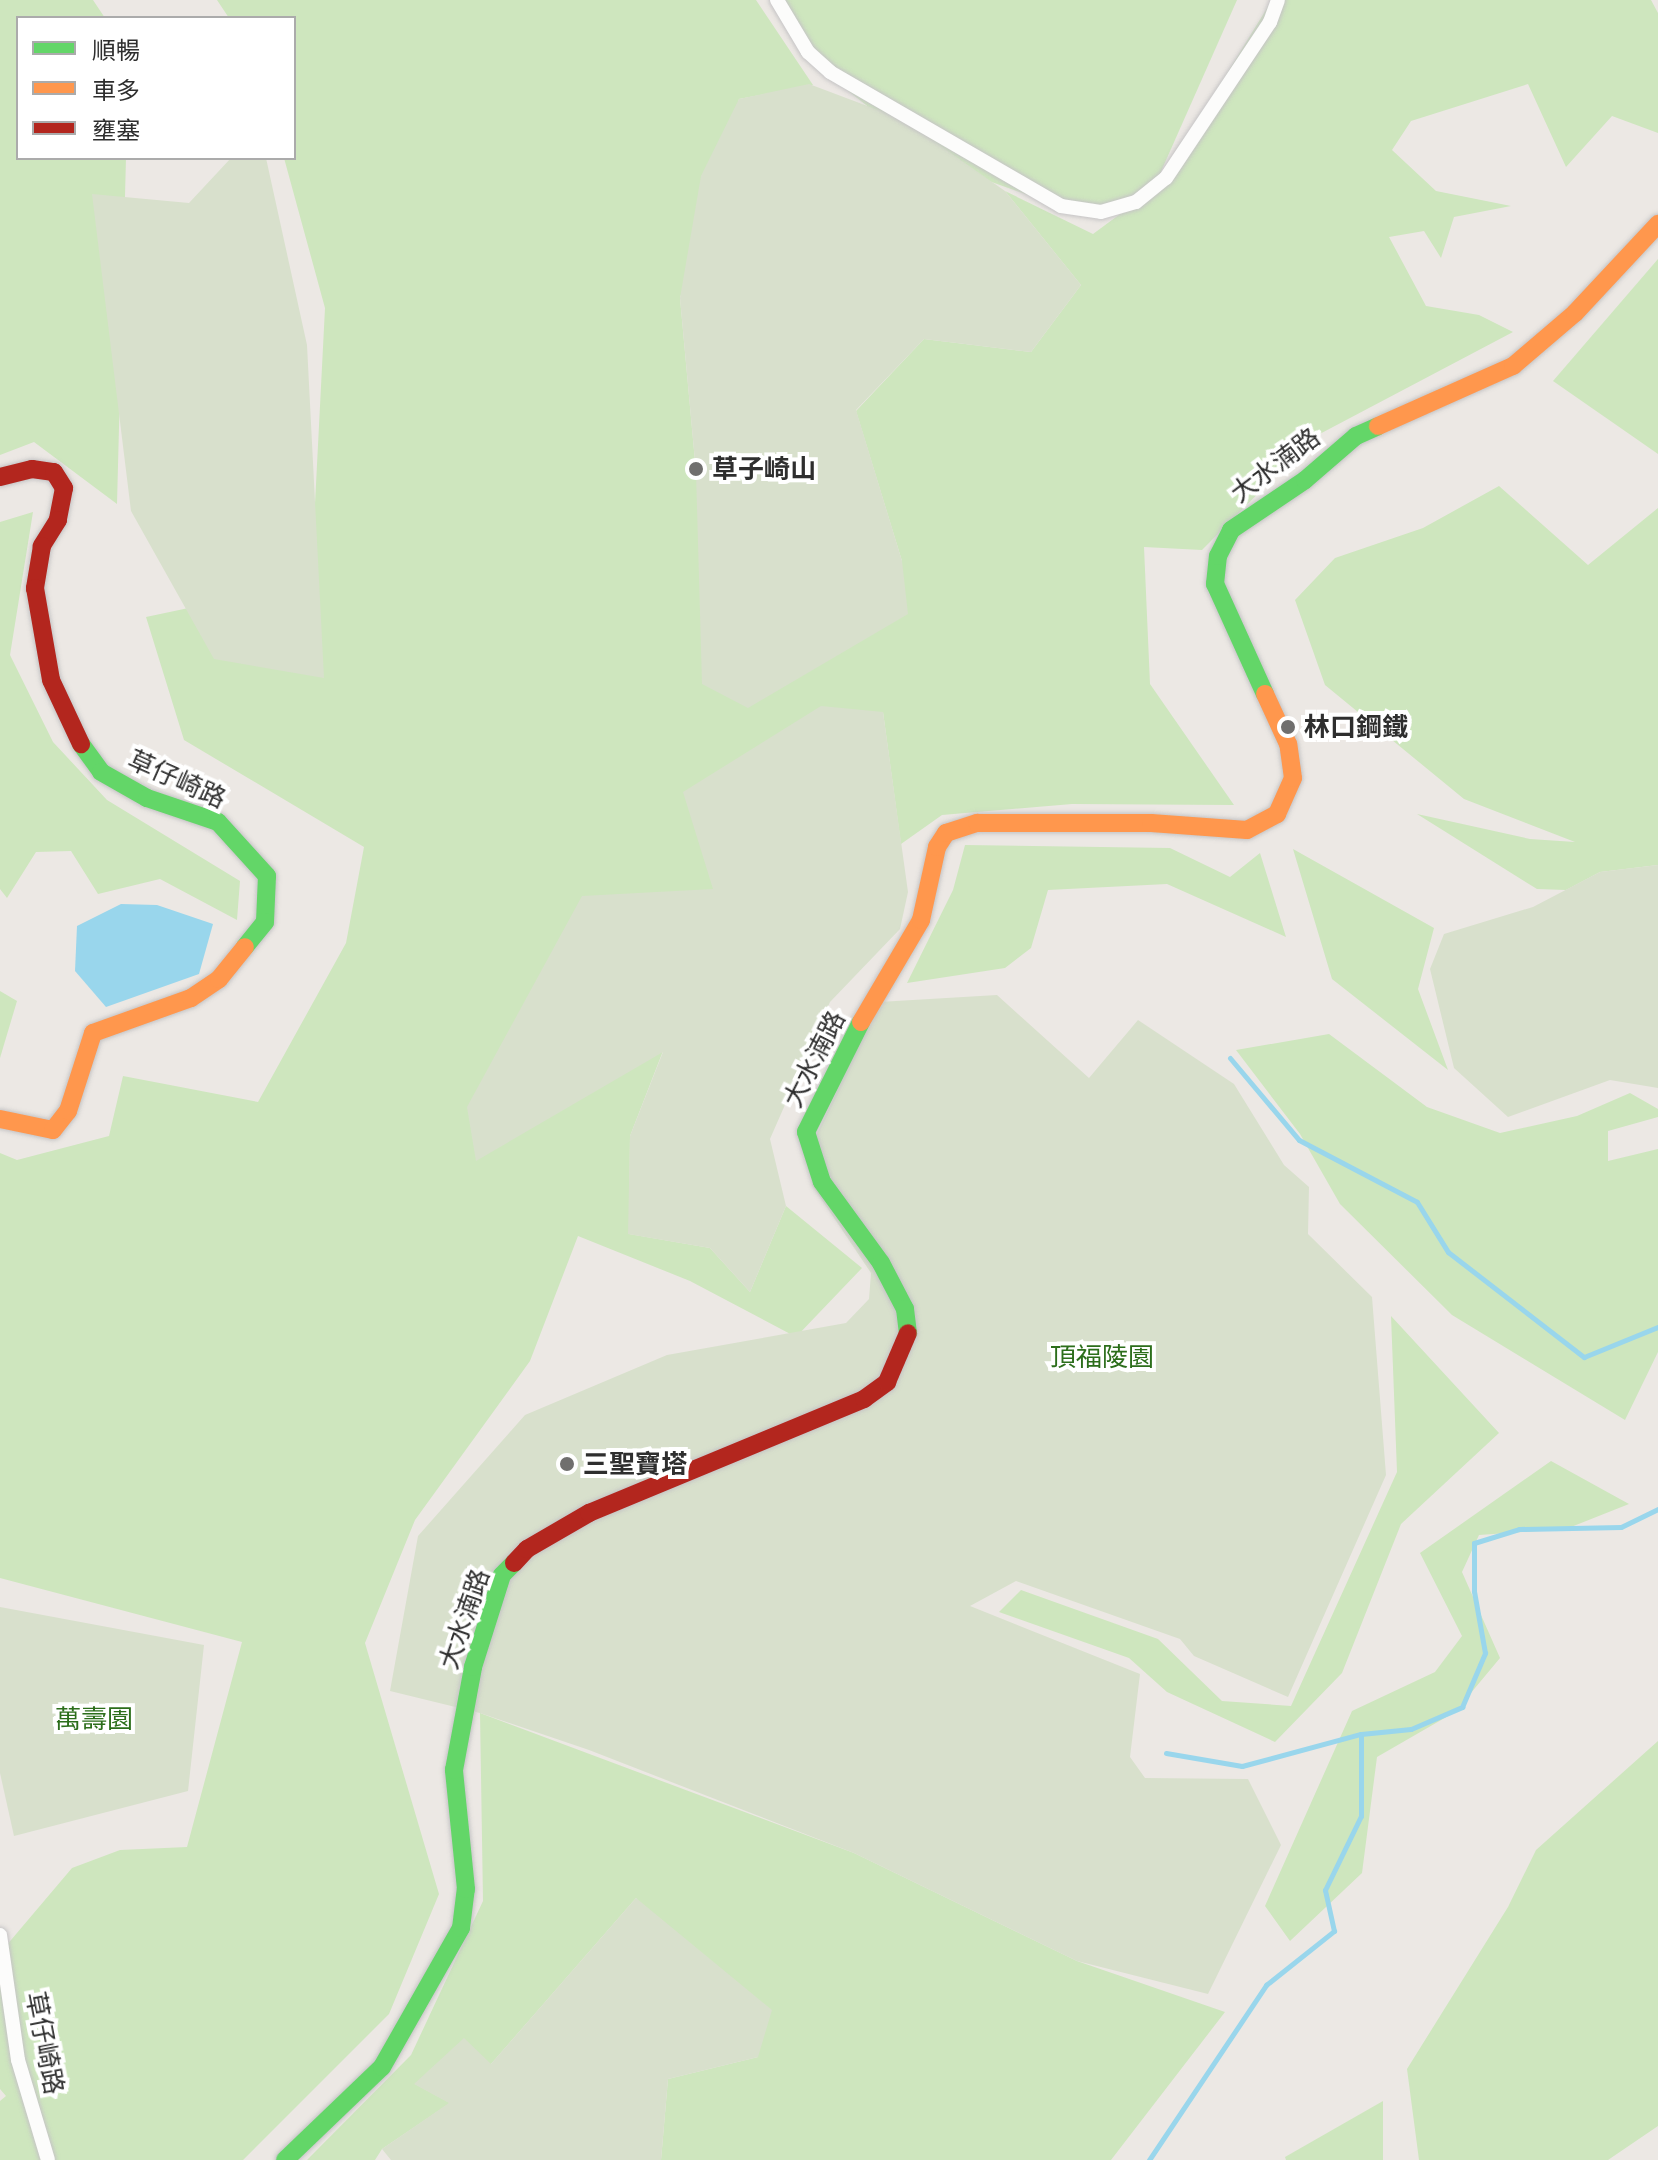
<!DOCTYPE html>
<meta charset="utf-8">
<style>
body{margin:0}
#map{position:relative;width:1658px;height:2160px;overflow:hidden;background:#ece8e4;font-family:"Open Sans","Noto Sans TC",sans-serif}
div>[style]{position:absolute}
.green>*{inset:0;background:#cee6be}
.cemetery>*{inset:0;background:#d8e0cc}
.water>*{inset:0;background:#99d6ec}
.stream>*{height:5px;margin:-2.5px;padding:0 2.5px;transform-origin:2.5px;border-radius:2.5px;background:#99d6ec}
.roads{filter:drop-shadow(0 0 2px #c5c4c5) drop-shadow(0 0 2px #c5c4c5)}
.street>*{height:14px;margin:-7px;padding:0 7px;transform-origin:7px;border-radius:7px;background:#fcfcfb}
.fast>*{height:18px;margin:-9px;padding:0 9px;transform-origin:9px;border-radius:9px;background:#63d668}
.slow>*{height:18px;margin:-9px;padding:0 9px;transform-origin:9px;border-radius:9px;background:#ff974d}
.jam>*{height:18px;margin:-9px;padding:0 9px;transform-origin:9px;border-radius:9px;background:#b3261e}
.dots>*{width:22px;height:22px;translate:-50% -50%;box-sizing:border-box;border:4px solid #fff;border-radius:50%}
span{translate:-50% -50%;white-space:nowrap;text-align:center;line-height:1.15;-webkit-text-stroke:8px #fff;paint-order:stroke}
.street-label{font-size:26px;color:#2e2e2e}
.poi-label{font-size:26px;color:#2e2e2e;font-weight:700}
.left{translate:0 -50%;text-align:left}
.park-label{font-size:26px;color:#2c6e1b}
.legend{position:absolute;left:16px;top:16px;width:280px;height:144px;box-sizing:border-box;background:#fff;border:2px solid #ababab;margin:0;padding:10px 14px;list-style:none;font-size:24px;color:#2e2e2e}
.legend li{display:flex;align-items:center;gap:16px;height:40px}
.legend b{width:40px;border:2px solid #ababab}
</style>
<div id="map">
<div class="green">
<i style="clip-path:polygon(0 0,93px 0,105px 18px,18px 18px,18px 158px,126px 158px,117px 504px,34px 442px,0 455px)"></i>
<i style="clip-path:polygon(217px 0,756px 0,813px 85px,739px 99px,680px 298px,696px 472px,902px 561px,856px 411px,924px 339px,1031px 352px,1081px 285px,1005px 191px,1093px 234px,1158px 186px,1272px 0,1651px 0,1658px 13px,1658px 133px,1612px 116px,1566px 167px,1528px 84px,1411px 121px,1392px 150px,1436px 191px,1511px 206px,1454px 217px,1441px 258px,1424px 231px,1389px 237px,1426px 306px,1479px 315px,1513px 332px,1314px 437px,1202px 550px,1144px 547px,1150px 684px,1234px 805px,1072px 804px,942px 815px,901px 844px,883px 712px,713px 890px,476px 1160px,663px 1051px,630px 1136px,629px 1234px,710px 1248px,750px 1292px,786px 1206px,862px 1268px,796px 1337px,690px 1281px,578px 1236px,530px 1361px,415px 1520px,365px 1643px,439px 1894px,389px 2014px,243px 2160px,0 2160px,0 2101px,6px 2096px,0 2089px,0 1953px,72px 1868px,120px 1850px,187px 1847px,242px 1642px,0 1578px,0 1153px,17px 1160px,109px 1136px,123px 1076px,258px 1102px,346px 943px,364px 847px,184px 740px,146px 617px,311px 582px,325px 308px,284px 158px,294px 158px,294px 18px,229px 18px)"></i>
<i style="clip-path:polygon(783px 0,1237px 0,1159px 176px,1121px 212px,1075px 212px,986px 180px,890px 124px,818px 67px)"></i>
<i style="clip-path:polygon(1658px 259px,1658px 454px,1553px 381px)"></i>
<i style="clip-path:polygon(1499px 486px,1588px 565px,1658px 508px,1658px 865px,1600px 872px,1566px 890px,1537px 889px,1417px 814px,1530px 839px,1575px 842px,1464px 799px,1325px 685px,1295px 600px,1335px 558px,1423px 528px)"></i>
<i style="clip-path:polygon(33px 512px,10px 655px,53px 742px,107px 800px,240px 881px,237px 920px,160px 879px,98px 894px,71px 851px,36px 852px,7px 898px,0 889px,0 522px)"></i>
<i style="clip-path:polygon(965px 845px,1170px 848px,1230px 877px,1260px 853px,1286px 937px,1167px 884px,1048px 890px,1031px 948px,1005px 968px,907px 983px,953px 890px)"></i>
<i style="clip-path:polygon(1293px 849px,1434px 928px,1418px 989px,1448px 1070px,1332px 979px)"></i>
<i style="clip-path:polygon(0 991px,17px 1001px,0 1058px)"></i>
<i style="clip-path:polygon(1329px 1034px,1427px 1107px,1500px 1133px,1577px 1116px,1630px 1093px,1658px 1109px,1658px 1117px,1608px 1131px,1608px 1161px,1658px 1149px,1658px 1352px,1625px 1420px,1452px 1315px,1340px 1204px,1300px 1134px,1236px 1050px)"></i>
<i style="clip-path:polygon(1391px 1316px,1499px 1433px,1401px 1524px,1342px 1673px,1275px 1742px,1167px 1692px,1129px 1658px,999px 1612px,1021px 1590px,1158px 1639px,1222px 1701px,1291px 1706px,1397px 1472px)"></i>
<i style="clip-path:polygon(1551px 1461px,1629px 1504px,1566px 1529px,1479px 1535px,1462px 1572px,1500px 1658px,1455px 1712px,1377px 1757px,1362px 1873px,1290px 1941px,1265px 1906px,1352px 1711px,1435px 1672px,1462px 1636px,1420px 1553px)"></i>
<i style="clip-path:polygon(480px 1713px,854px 1853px,1077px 1961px,1225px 2012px,1111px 2160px,661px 2160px,668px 2079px,758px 2057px,636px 1898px,491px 2064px,415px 2084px,450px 2103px,382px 2149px,375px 2160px,307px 2160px,411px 2055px,483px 1901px)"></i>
<i style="clip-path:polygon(1658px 1741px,1658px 2126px,1608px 2160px,1419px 2160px,1407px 2069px,1508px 1907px,1536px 1850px)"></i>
<i style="clip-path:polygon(1383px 2101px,1383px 2160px,1286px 2160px,1285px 2157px)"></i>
</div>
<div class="cemetery">
<i style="clip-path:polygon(809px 84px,902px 119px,1005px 191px,1081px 285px,1031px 352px,924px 339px,856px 410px,902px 561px,908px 614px,748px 708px,702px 684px,696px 472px,680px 298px,701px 176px,739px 99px)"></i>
<i style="clip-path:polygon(231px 158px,266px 158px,307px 345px,324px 678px,214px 659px,131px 511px,92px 194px,189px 203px)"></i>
<i style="clip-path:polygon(821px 706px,883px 712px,908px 892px,900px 929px,830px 1002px,770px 1139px,786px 1206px,750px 1292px,710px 1248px,628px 1234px,630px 1136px,663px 1052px,476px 1161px,467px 1107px,582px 896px,713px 889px,683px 792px)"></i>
<i style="clip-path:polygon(1658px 865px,1658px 1088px,1610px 1080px,1508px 1117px,1454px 1068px,1430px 969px,1444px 934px,1533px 907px,1600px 872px)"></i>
<i style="clip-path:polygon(997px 995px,1089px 1078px,1138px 1020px,1234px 1084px,1284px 1165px,1309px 1187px,1308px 1234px,1372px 1297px,1386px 1475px,1288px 1697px,1194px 1656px,1180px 1639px,1016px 1581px,970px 1606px,1140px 1674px,1130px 1757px,1145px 1778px,1248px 1779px,1281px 1845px,1208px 1994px,1077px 1961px,854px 1853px,589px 1750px,480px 1713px,390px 1691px,418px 1536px,525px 1415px,667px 1355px,846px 1323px,869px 1299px,871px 1273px,812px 1185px,815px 1138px,879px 1002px)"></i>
<i style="clip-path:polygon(0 1607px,204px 1645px,188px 1791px,14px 1836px,0 1773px)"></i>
<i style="clip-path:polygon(636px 1898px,772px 2010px,758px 2057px,668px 2079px,661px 2160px,391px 2160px,382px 2149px,449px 2103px,414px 2084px,464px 2038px,491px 2064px)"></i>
</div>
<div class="water">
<i style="clip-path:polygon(121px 904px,157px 905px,213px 924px,199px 974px,106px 1007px,75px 971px,77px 926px)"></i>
</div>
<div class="stream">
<i style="left:1230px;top:1058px;width:107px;rotate:49.9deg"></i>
<i style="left:1299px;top:1140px;width:133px;rotate:27.7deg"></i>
<i style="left:1417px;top:1202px;width:59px;rotate:58.2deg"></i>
<i style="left:1448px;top:1252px;width:172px;rotate:37.7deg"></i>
<i style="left:1584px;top:1357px;width:80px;rotate:-22.1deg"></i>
<i style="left:1166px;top:1753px;width:77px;rotate:9.7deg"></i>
<i style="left:1242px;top:1766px;width:123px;rotate:-15.1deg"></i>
<i style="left:1149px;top:2160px;width:211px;rotate:-56.2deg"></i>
<i style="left:1266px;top:1985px;width:87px;rotate:-38.5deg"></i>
<i style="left:1334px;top:1931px;width:42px;rotate:-102.4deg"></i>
<i style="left:1325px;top:1890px;width:82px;rotate:-64.1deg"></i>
<i style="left:1361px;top:1816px;width:82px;rotate:-90deg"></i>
<i style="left:1361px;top:1734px;width:50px;rotate:-5.7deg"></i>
<i style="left:1411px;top:1729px;width:56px;rotate:-23.3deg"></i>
<i style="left:1462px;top:1707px;width:59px;rotate:-66.9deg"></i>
<i style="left:1485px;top:1653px;width:63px;rotate:-100.1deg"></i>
<i style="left:1474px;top:1591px;width:48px;rotate:-90deg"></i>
<i style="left:1474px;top:1543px;width:47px;rotate:-17.3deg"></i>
<i style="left:1519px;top:1529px;width:102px;rotate:-1.1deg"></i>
<i style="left:1621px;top:1527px;width:41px;rotate:-25.9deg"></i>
</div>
<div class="roads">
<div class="street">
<i style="left:777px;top:0;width:61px;rotate:59.2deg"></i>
<i style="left:808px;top:52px;width:30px;rotate:42deg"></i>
<i style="left:830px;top:72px;width:267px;rotate:30.1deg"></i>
<i style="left:1061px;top:206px;width:40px;rotate:8.5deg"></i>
<i style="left:1101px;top:212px;width:36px;rotate:-16deg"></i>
<i style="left:1136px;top:202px;width:38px;rotate:-39deg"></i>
<i style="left:1166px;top:178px;width:187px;rotate:-56.3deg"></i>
<i style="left:1270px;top:22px;width:23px;rotate:-70deg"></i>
<i style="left:0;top:1935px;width:126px;rotate:81.8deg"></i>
<i style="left:18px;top:2060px;width:104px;rotate:73.3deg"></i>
</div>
<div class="fast">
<i style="left:1265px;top:694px;width:121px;rotate:-114.4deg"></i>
<i style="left:1215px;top:584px;width:28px;rotate:-84deg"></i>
<i style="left:1218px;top:556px;width:29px;rotate:-63deg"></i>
<i style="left:1231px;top:530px;width:89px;rotate:-34deg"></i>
<i style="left:1305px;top:480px;width:67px;rotate:-40.8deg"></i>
<i style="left:1356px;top:436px;width:24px;rotate:-24deg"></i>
<i style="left:81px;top:744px;width:34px;rotate:54deg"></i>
<i style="left:101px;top:772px;width:53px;rotate:29.5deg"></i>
<i style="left:147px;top:798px;width:75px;rotate:18.7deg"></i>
<i style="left:218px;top:822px;width:73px;rotate:47.8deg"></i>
<i style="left:267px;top:876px;width:46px;rotate:92.5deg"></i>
<i style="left:265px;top:922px;width:32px;rotate:129deg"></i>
<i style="left:861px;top:1022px;width:123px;rotate:116.6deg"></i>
<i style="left:806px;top:1132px;width:52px;rotate:72.3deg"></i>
<i style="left:822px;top:1182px;width:100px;rotate:53.9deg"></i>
<i style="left:881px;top:1263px;width:52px;rotate:62.4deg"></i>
<i style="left:905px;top:1309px;width:24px;rotate:83deg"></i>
<i style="left:285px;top:2160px;width:134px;rotate:-43.8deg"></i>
<i style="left:382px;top:2067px;width:160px;rotate:-60.4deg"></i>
<i style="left:461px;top:1928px;width:39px;rotate:-83deg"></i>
<i style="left:466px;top:1889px;width:120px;rotate:-95.8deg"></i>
<i style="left:454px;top:1770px;width:105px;rotate:-79.5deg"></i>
<i style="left:473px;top:1667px;width:96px;rotate:-72.5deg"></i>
<i style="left:502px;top:1575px;width:17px;rotate:-45deg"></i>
</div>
<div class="slow">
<i style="left:1378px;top:426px;width:148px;rotate:-24deg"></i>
<i style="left:1513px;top:366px;width:82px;rotate:-40.5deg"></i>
<i style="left:1575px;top:313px;width:122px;rotate:-47deg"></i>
<i style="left:861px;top:1022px;width:118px;rotate:-59.5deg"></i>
<i style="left:921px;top:920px;width:75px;rotate:-77.6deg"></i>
<i style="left:937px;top:847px;width:17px;rotate:-57deg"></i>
<i style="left:946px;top:833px;width:33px;rotate:-18deg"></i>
<i style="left:977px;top:823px;width:174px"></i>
<i style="left:1151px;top:823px;width:96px;rotate:4.2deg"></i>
<i style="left:1247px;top:830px;width:34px;rotate:-28deg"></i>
<i style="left:1277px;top:814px;width:39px;rotate:-66deg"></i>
<i style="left:1293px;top:778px;width:34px;rotate:-98deg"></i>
<i style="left:1288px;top:744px;width:55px;rotate:-114.7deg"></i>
<i style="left:0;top:1119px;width:54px;rotate:11.7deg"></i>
<i style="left:53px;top:1130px;width:24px;rotate:-52deg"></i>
<i style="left:68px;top:1111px;width:82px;rotate:-72.2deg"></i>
<i style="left:93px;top:1033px;width:104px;rotate:-19.7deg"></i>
<i style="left:191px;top:998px;width:34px;rotate:-34deg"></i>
<i style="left:219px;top:979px;width:41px;rotate:-50.9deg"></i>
</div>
<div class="jam">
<i style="left:0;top:477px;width:33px;rotate:-14deg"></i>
<i style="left:32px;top:469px;width:22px;rotate:8deg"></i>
<i style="left:54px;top:472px;width:19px;rotate:58deg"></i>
<i style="left:64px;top:488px;width:33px;rotate:101deg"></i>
<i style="left:58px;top:520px;width:31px;rotate:122deg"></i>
<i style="left:42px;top:546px;width:43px;rotate:99.5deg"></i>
<i style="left:35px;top:588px;width:93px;rotate:80.1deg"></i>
<i style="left:51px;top:680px;width:71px;rotate:64.9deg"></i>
<i style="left:514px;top:1563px;width:19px;rotate:-47deg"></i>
<i style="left:527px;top:1549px;width:72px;rotate:-30.1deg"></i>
<i style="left:589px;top:1513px;width:298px;rotate:-22.5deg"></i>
<i style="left:864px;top:1399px;width:29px;rotate:-36deg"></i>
<i style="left:887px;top:1382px;width:53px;rotate:-66.8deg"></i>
</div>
</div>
<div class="dots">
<i style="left:696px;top:469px;background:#706f6e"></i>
<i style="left:1288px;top:727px;background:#706f6e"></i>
<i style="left:567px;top:1464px;background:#706f6e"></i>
</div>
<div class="street-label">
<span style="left:1275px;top:465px;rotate:-37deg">大水湳路</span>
<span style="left:177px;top:779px;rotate:24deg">草仔崎路</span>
<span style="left:814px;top:1059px;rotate:-63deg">大水湳路</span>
<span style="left:464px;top:1619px;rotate:-71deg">大水湳路</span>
<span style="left:45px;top:2043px;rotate:79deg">草仔崎路</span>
</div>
<div class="poi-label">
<span class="left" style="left:712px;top:469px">草子崎山</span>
<span class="left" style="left:1304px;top:727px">林口鋼鐵</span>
<span class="left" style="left:583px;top:1464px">三聖寶塔</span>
</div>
<div class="park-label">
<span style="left:1102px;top:1357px">頂福陵園</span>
<span style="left:94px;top:1719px">萬壽園</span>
</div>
<ul class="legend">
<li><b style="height:10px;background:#63d668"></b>順暢</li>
<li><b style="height:10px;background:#ff974d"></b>車多</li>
<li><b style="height:10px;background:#b3261e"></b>壅塞</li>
</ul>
</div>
